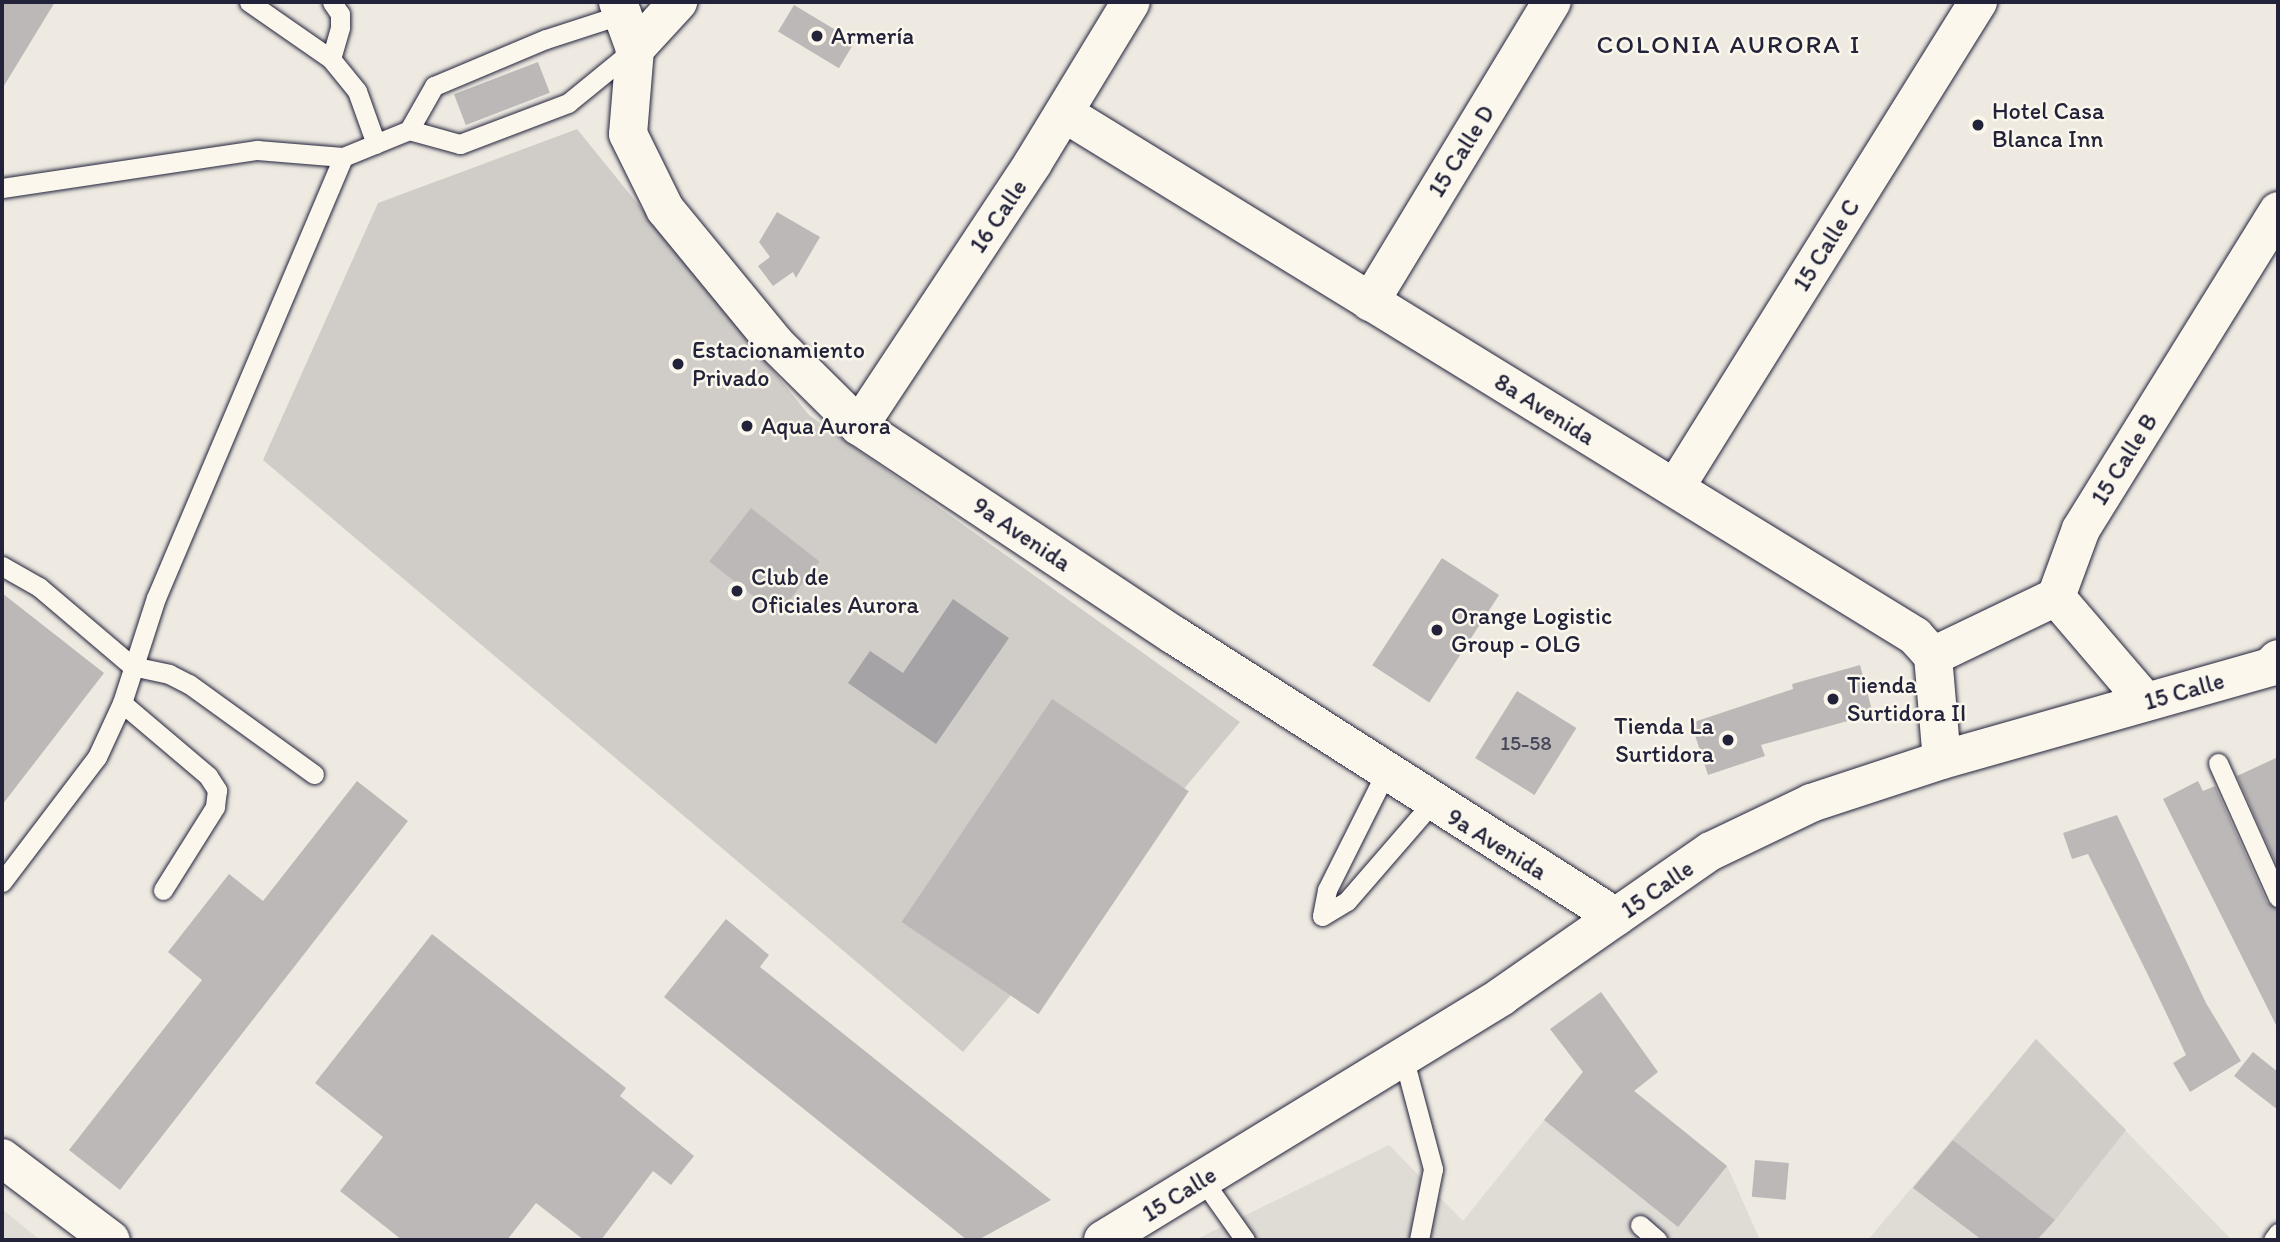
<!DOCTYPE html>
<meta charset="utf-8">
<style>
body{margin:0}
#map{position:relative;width:2280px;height:1242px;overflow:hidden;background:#eeeae2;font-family:Itim,sans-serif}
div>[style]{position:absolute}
.built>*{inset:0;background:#dfdbd5}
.green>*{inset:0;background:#d0cdc9}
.water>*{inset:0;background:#a6a3a7}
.building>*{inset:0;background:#bcb8b8;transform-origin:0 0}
.roads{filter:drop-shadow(0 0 2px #22223b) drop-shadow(0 0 2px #22223b)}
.service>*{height:19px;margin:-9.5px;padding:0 9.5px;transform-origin:9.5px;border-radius:9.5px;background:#fbf7ec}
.minor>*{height:38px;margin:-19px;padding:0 19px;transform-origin:19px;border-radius:19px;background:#fbf7ec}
.secondary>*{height:38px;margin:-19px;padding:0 19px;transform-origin:19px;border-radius:19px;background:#fbf7ec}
.dots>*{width:19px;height:19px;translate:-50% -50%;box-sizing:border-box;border:4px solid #fbf7ec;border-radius:50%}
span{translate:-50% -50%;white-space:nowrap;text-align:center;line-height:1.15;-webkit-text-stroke:5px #fbf7ec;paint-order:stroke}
.number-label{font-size:21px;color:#48485a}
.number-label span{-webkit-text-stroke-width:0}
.poi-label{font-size:24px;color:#22223b}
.left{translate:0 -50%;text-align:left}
.right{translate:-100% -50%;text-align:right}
.street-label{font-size:24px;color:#22223b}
.neighbourhood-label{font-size:26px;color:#22223b;letter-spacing:2px}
.frame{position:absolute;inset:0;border:4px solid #22223b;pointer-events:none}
</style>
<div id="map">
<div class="built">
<i style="clip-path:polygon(2036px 1039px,2231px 1239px,2233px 1240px,1868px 1240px)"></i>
<i style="clip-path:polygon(1594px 1058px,1727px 1166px,1760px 1240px,1195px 1240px,1389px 1145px,1463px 1221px)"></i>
<i style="clip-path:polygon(2px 1209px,40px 1240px,2px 1240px)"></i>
</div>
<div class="green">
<i style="clip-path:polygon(577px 129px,809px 415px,1240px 722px,963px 1052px,263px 460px,378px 203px)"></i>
<i style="clip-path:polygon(2036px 1039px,2126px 1130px,2055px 1220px,1953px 1140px)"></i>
</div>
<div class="water">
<i style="clip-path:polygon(953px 599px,1009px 638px,936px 744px,848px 683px,870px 651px,903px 673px)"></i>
</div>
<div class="building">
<i style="clip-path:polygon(2px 2px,55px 2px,2px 89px)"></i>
<i style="left:794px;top:5px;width:71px;height:31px;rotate:31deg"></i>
<i style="left:538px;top:62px;width:33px;height:90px;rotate:69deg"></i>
<i style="clip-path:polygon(777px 212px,820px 237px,796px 278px,793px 272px,773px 286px,758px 266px,770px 257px,759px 242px)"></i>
<i style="left:751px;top:508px;width:87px;height:68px;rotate:38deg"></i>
<i style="left:1442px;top:558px;width:68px;height:128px;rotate:33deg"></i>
<i style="clip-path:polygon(2px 593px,104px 673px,2px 805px)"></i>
<i style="clip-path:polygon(1860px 665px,1873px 714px,1761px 745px,1765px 756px,1708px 775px,1691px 723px,1793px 689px,1792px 684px)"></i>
<i style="left:1517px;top:691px;width:70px;height:79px;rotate:32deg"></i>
<i style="left:1052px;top:699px;width:165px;height:269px;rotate:34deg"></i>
<i style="clip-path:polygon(2278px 757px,2278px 868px,2237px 776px)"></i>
<i style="clip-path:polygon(357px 781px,408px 821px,120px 1190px,69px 1150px,202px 980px,168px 952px,229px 874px,263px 901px)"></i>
<i style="clip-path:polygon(2198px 781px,2203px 791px,2215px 786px,2267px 902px,2278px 909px,2278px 1029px,2163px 799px)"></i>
<i style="clip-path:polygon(2117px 815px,2206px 1003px,2241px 1061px,2190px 1092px,2173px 1063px,2186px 1055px,2148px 975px,2088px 854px,2072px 859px,2063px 833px)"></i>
<i style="clip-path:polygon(726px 919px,769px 955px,760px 967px,1051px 1200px,978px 1240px,967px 1240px,664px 997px)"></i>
<i style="clip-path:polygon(432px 934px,626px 1088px,620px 1096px,694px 1156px,671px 1185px,653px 1171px,601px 1240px,584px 1240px,536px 1203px,507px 1240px,402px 1240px,340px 1191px,383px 1137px,315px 1083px)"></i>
<i style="clip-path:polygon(1601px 992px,1658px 1072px,1634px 1091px,1727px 1166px,1678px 1227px,1544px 1120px,1583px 1072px,1550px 1029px)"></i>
<i style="clip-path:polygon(2253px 1052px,2278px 1072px,2278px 1110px,2234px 1076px)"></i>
<i style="clip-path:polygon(1953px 1140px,2055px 1220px,2037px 1240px,1982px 1240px,1913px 1188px)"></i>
<i style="left:1755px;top:1160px;width:34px;height:37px;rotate:5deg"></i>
</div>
<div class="roads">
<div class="service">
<i style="left:249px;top:2px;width:100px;rotate:34.8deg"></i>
<i style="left:331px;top:59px;width:41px;rotate:50.9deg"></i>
<i style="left:357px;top:91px;width:56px;rotate:70.3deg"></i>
<i style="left:331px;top:59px;width:33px;rotate:-74deg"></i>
<i style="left:340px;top:27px;width:13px;rotate:-90deg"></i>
<i style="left:340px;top:14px;width:14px;rotate:-124deg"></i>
<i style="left:409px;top:130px;width:51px;rotate:-60.4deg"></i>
<i style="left:434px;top:86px;width:121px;rotate:-22.8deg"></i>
<i style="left:546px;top:39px;width:81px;rotate:-18deg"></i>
<i style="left:2px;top:188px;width:258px;rotate:-8.5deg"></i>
<i style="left:257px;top:150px;width:86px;rotate:4.7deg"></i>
<i style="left:343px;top:157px;width:71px;rotate:-22.2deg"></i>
<i style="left:409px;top:130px;width:53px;rotate:15.4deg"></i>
<i style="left:460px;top:144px;width:116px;rotate:-20.8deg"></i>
<i style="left:568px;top:103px;width:84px;rotate:-39.2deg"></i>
<i style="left:2px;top:566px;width:43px;rotate:29.6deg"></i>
<i style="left:39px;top:587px;width:122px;rotate:40.3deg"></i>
<i style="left:132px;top:666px;width:38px;rotate:12deg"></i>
<i style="left:169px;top:674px;width:22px;rotate:27deg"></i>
<i style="left:189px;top:684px;width:154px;rotate:35.8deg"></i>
<i style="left:122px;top:703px;width:113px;rotate:40.3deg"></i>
<i style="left:208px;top:776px;width:17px;rotate:57deg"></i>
<i style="left:217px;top:790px;width:17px;rotate:97deg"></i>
<i style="left:215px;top:807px;width:98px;rotate:122.1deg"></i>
<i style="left:2218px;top:763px;width:147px;rotate:65.9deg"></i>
<i style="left:1386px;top:772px;width:132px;rotate:116.6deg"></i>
<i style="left:1327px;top:890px;width:26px;rotate:101deg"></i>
<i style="left:1322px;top:916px;width:29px;rotate:-31deg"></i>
<i style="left:1347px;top:901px;width:130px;rotate:-49.1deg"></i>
<i style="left:2px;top:882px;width:157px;rotate:-52.8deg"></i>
<i style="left:97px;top:757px;width:60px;rotate:-65.2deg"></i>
<i style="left:122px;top:703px;width:110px;rotate:-72.1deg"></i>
<i style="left:156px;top:598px;width:479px;rotate:-67deg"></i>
<i style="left:1403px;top:1056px;width:117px;rotate:75.1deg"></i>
<i style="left:1433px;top:1169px;width:72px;rotate:101.2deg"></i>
<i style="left:1202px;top:1179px;width:75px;rotate:54.8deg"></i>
<i style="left:1640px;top:1225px;width:23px;rotate:41deg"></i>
<i style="left:2273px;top:1240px;width:9px;rotate:-54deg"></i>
</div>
<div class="minor">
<i style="left:618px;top:2px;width:50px;rotate:70.1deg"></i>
<i style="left:635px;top:49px;width:85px;rotate:94.7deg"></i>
<i style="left:628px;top:134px;width:84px;rotate:63.7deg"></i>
<i style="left:665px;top:209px;width:175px;rotate:50.6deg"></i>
<i style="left:776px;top:344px;width:117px;rotate:44.7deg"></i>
<i style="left:859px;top:426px;width:378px;rotate:33.6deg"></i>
<i style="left:1174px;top:635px;width:524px;rotate:32.54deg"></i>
<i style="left:635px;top:49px;width:64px;rotate:-47.5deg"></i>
<i style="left:1064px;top:113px;width:999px;rotate:31.57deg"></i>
<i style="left:1915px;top:636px;width:27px;rotate:48deg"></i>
<i style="left:1933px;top:656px;width:104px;rotate:85.1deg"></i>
<i style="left:1370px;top:302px;width:351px;rotate:-58.8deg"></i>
<i style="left:859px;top:426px;width:315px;rotate:-56.5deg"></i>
<i style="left:1033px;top:163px;width:188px;rotate:-58.7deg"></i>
<i style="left:1675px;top:488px;width:573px;rotate:-58.06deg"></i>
<i style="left:2056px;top:597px;width:72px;rotate:-69.8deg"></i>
<i style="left:2081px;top:529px;width:374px;rotate:-58.2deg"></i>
<i style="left:2056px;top:597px;width:138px;rotate:49.4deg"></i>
<i style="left:1933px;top:656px;width:136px;rotate:-25.6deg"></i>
</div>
<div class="secondary">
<i style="left:2px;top:1158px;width:136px;rotate:37deg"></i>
<i style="left:1103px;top:1240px;width:468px;rotate:-31.4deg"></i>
<i style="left:1502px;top:996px;width:254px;rotate:-34.8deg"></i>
<i style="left:1711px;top:851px;width:111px;rotate:-25.6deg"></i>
<i style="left:1811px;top:803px;width:138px;rotate:-18.2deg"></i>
<i style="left:1942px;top:760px;width:341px;rotate:-15.8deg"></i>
<i style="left:2270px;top:667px;width:11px;rotate:-45deg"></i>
</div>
</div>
<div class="dots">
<i style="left:817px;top:36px;background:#22223b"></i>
<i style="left:1978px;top:125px;background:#22223b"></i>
<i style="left:678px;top:364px;background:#22223b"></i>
<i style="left:747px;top:426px;background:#22223b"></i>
<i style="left:737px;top:591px;background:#22223b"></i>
<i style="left:1437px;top:630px;background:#22223b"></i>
<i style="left:1833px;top:699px;background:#22223b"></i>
<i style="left:1728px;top:740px;background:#22223b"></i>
</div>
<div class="number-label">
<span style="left:1526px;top:743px">15-58</span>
</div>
<div class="poi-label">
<span class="left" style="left:831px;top:36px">Armería</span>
<span class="left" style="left:1992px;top:125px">Hotel Casa<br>Blanca Inn</span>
<span class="left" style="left:692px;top:364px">Estacionamiento<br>Privado</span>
<span class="left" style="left:761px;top:426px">Aqua Aurora</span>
<span class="left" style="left:751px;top:591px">Club de<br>Oficiales Aurora</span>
<span class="left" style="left:1451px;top:630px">Orange Logistic<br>Group - OLG</span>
<span class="left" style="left:1847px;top:699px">Tienda<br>Surtidora II</span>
<span class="right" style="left:1714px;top:740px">Tienda La<br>Surtidora</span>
</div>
<div class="street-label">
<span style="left:1461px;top:151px;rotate:-58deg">15 Calle D</span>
<span style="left:998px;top:216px;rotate:-56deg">16 Calle</span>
<span style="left:1826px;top:245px;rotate:-58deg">15 Calle C</span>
<span style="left:1545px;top:409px;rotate:32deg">8a Avenida</span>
<span style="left:2124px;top:459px;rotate:-58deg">15 Calle B</span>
<span style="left:1022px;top:534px;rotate:34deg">9a Avenida</span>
<span style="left:2184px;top:691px;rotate:-16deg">15 Calle</span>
<span style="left:1497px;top:844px;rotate:32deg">9a Avenida</span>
<span style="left:1657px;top:889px;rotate:-35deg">15 Calle</span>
<span style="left:1179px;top:1194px;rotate:-32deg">15 Calle</span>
</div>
<div class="neighbourhood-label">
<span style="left:1729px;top:45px">COLONIA AURORA I</span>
</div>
<div class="frame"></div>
</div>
